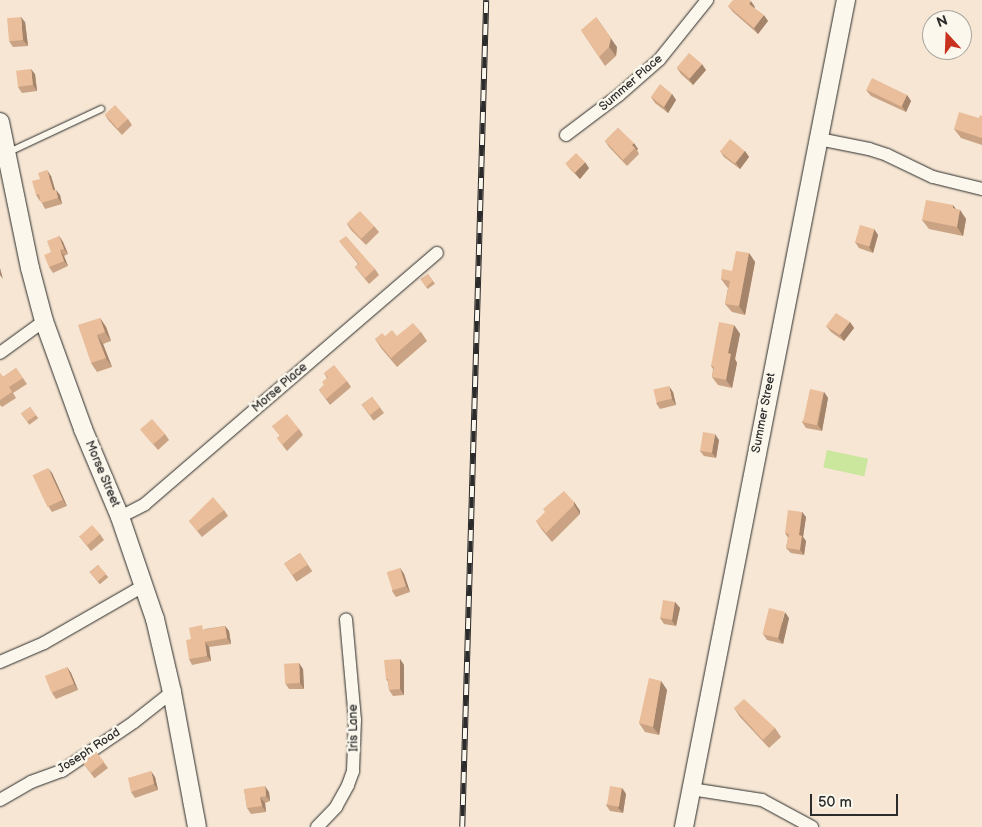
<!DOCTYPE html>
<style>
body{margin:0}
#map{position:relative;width:982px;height:827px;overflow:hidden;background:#f6e6d3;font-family:"Balsamiq Sans",sans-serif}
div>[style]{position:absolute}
.green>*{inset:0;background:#cbe69d;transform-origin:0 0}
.roads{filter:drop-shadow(0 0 1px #2b2b2b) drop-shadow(0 0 1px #2b2b2b)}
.lane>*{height:6px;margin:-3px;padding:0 3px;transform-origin:3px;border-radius:3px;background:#fbf7ec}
.street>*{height:12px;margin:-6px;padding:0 6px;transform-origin:6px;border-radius:6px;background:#fbf7ec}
.secondary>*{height:18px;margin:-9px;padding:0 9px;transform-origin:9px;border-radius:9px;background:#fbf7ec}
.rail>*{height:5.5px;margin-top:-2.75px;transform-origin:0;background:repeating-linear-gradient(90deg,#fbf7ec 0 11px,#2b2b2b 0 22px);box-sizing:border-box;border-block:1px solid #2b2b2b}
.wall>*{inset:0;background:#c9a384;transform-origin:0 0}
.shaded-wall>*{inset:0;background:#a4856c}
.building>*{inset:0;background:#eabe9a;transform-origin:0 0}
span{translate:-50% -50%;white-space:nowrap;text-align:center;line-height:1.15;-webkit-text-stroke:5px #fbf7ec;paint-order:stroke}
.street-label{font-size:12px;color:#2b2b2b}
.north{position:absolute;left:922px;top:10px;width:50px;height:50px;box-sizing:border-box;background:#fbf7ec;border:1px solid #a8a59f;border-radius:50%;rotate:340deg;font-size:14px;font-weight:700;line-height:20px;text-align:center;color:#2b2b2b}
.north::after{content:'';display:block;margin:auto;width:18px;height:22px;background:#c8321e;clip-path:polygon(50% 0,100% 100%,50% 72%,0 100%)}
.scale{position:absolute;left:810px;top:794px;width:88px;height:22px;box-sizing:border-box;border:2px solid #2b2b2b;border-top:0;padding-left:6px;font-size:15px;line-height:18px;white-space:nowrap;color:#2b2b2b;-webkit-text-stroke:4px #fbf7ec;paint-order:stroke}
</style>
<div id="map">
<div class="green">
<i style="left:827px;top:450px;width:42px;height:18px;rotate:12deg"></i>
</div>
<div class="roads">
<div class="lane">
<i style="left:7px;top:153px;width:104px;rotate:-25.1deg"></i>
</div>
<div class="street">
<i style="left:566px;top:135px;width:66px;rotate:-37deg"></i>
<i style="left:619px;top:95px;width:53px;rotate:-41.2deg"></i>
<i style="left:659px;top:60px;width:77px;rotate:-51.3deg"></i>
<i style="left:819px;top:139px;width:51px;rotate:11.3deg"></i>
<i style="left:869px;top:149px;width:19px;rotate:18deg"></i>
<i style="left:887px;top:155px;width:51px;rotate:25.6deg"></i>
<i style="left:933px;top:177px;width:50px;rotate:13.8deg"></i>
<i style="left:0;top:353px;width:54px;rotate:-36deg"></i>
<i style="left:120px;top:517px;width:28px;rotate:-27deg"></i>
<i style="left:145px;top:504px;width:385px;rotate:-40.7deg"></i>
<i style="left:0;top:662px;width:48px;rotate:-23.4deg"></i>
<i style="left:44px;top:643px;width:116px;rotate:-29.9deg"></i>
<i style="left:691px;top:789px;width:72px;rotate:8.8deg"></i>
<i style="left:762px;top:800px;width:57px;rotate:28.4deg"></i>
<i style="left:0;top:800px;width:36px;rotate:-30deg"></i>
<i style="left:31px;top:782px;width:33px;rotate:-20deg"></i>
<i style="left:62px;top:771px;width:87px;rotate:-34.2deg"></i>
<i style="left:134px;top:722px;width:48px;rotate:-38.3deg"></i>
<i style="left:317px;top:827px;width:28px;rotate:-46deg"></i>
<i style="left:336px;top:807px;width:25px;rotate:-61deg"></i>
<i style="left:348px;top:785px;width:15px;rotate:-70deg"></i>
<i style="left:353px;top:771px;width:51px;rotate:-87.8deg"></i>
<i style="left:355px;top:720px;width:101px;rotate:-95.1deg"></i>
</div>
<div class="secondary">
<i style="left:0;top:122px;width:149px;rotate:78.4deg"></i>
<i style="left:30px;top:268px;width:55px;rotate:75.2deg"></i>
<i style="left:44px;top:321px;width:115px;rotate:70.1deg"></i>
<i style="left:83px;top:429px;width:95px;rotate:67.2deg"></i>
<i style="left:120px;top:517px;width:108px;rotate:71.1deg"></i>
<i style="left:155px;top:619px;width:75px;rotate:76.9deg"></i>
<i style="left:172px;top:692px;width:137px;rotate:79.5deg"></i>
<i style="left:684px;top:827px;width:843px;rotate:-78.92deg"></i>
</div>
</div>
<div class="rail">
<i style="left:462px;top:827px;width:827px;rotate:-88.34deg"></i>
</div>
<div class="wall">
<i style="clip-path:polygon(728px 6px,755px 7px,754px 8px,768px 21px,758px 34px,733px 12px)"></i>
<i style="clip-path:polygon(25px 22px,28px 46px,13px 47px,9px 41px)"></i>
<i style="clip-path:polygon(581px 30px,617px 47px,616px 56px,605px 66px)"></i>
<i style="clip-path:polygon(677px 68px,706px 70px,693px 85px,681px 74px)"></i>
<i style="clip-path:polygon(35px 74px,37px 91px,22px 93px,18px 87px)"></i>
<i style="clip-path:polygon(866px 90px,907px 95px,911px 101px,906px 112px,871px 96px)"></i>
<i style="clip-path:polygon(672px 94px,676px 100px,668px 113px,655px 103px,651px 97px)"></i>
<i style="clip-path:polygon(105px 115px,128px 119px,132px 125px,122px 135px,109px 121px)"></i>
<i style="clip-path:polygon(982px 116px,982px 145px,961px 138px,954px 129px,979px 118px)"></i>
<i style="clip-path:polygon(618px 128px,638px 149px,637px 150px,639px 154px,627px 166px,609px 147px,605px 141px)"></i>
<i style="clip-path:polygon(720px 151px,745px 151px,749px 157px,740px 169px,724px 157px)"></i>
<i style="clip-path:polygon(566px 164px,589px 168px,580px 179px,570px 169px)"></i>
<i style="clip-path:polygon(51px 176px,55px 190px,56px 190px,60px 195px,62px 204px,45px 209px,41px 201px,40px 201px,36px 195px)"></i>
<i style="clip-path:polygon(956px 209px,960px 210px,966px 219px,963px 236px,929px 229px,922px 220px)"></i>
<i style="clip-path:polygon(347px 224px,374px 226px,379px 232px,366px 245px,351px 230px)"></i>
<i style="clip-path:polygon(874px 229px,878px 235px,873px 253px,859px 248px,855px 242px)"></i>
<i style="clip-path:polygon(59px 236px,63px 242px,68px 254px,64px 256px,68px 266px,53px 273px,49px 267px,51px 252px)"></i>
<i style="clip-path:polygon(339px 241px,375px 269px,379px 275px,369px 284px,355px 267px,358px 264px)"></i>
<i style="clip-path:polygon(749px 253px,755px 262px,745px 315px,732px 312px,725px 304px,728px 288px,727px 287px,721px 279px,732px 271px)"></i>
<i style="left:428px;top:274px;width:12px;height:9px;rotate:55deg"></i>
<i style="clip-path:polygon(100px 318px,106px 327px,111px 341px,103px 344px,112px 367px,97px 372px,91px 363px)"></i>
<i style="clip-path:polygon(850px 322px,854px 328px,844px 341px,831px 332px,826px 326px)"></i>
<i style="clip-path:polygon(734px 325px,740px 334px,735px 359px,737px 363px,732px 388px,718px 385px,712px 377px,713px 369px,711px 366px)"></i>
<i style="clip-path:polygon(421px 332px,427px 341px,397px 367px,381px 348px,375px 339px,385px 336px,397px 336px)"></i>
<i style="clip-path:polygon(16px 368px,27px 384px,13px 393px,16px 398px,2px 407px,0 405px,0 373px,3px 377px)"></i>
<i style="clip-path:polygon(324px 373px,347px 381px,351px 387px,330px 405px,319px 390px,324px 385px,327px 378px)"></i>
<i style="clip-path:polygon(673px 392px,676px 405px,660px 409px,656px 403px)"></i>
<i style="clip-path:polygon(824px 392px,828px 398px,822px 431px,806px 428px,802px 422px)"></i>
<i style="left:372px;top:397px;width:20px;height:13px;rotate:53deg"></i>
<i style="left:30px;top:407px;width:14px;height:11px;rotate:54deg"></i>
<i style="clip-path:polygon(272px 426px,299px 429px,303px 435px,287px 451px,277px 438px,280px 436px)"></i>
<i style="clip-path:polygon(141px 430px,165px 434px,169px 440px,158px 450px)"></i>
<i style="clip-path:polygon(719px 440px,716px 458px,704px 456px,700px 451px)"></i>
<i style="clip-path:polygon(52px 473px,67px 506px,52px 512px,48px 506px)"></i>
<i style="clip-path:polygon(574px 502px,580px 511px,580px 514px,552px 542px,542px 530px,536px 521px)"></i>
<i style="clip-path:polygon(224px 510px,228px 516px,202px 537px,189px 521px)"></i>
<i style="clip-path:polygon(802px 512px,806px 517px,803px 537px,806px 541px,804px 555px,791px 553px,786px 548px,788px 538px,785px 533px)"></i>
<i style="clip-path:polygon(100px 534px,104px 540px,91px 551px,79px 536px)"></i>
<i style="left:300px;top:553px;width:22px;height:19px;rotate:56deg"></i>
<i style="left:98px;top:565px;width:16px;height:11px;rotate:50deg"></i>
<i style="clip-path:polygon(400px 568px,404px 574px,410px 592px,396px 597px,392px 591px)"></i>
<i style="clip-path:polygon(675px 602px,680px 608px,676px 626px,664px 624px,660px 618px)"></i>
<i style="clip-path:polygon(789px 618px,783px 644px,767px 640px,763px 634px)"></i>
<i style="clip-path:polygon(225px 626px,229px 631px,231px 644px,209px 647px,211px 661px,192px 665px,189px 659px,191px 639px,205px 629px)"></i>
<i style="clip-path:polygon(400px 659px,404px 665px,404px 695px,393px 696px,389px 690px,388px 682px,386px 679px)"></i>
<i style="clip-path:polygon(67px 667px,71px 673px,78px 690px,56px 699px,52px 693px)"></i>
<i style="clip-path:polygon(303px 669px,304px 689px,289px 689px,285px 683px)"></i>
<i style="clip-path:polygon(661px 681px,667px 690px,659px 735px,645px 732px,639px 723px)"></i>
<i style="clip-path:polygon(734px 708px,775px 728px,781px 737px,769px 748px,740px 717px)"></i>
<i style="left:96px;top:752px;width:20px;height:17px;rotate:53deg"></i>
<i style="clip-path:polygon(155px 777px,158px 790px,135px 798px,131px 792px)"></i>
<i style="clip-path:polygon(622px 788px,626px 794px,623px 813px,610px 811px,606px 805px)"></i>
<i style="clip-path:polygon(244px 789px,269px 792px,270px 801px,265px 803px,266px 812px,251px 814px,247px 808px)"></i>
</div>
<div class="shaded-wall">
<i style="clip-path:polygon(751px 1px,755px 7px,753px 10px,749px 4px)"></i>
<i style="clip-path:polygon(764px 15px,768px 21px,758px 34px,754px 28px)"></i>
<i style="clip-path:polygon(21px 17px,25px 22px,28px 46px,23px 40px)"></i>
<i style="clip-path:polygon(596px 17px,617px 47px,616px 56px,609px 47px)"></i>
<i style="clip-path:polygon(702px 64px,706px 70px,693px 85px,689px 79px)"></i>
<i style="clip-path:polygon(31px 69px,35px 74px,37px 91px,33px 85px)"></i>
<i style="clip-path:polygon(672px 94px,676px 100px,668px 113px,664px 107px)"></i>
<i style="clip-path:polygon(907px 95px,911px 101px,906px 112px,902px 106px)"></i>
<i style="clip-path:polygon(634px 143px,638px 149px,637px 150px,632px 145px)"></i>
<i style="clip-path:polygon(745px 151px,749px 157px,740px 169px,736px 163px)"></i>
<i style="clip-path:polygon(585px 162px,589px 168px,580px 179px,575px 173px)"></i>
<i style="clip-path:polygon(47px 170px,51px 176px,57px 196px,53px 190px)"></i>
<i style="clip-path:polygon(56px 190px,60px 195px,62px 204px,58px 198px)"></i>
<i style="clip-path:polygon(953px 205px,959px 213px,960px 210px,966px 219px,963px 236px,957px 227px,953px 208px)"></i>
<i style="clip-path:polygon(874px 229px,878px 235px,873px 253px,869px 247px)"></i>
<i style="clip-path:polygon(59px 236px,63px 242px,68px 254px,64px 249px)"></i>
<i style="clip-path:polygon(60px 250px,64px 256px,68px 266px,64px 261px)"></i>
<i style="clip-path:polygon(749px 253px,755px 262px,745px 315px,739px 306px)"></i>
<i style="clip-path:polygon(0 268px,3px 279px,0 275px)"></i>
<i style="clip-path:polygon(100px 318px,106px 327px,111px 341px,105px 332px)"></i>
<i style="clip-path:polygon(850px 322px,854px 328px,844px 341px,840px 335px)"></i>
<i style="clip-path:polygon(734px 325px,740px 334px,735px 359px,737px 363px,732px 388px,726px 380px,728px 353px)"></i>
<i style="clip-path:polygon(97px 335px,103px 344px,112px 367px,106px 358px)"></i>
<i style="clip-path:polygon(669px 386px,673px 392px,676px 405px,672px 399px)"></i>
<i style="clip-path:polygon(824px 392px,828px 398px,822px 431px,818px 425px)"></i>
<i style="clip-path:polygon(715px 434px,719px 440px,716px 458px,712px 453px)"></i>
<i style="clip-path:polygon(48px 468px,52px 473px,67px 506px,63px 500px)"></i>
<i style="clip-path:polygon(574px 502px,580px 511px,580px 514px,574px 505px)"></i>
<i style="clip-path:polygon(802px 512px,806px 517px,803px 537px,806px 541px,804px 555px,800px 550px,799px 535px)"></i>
<i style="clip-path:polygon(400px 568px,404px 574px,410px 592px,406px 586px)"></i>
<i style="clip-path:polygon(675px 602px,680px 608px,676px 626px,672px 621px)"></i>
<i style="clip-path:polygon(785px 612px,789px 618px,783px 644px,778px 638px)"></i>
<i style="clip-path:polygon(225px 626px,229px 631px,231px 644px,227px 638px)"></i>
<i style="clip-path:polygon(205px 642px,209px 647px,211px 661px,207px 656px)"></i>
<i style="clip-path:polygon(400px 659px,404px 665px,404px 695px,400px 689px)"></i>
<i style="clip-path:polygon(299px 663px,303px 669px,304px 689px,300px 683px)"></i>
<i style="clip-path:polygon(67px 667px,71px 673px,78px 690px,74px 684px)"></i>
<i style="clip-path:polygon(661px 681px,667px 690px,659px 735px,653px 727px)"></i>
<i style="clip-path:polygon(151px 771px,155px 777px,158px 790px,154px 784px)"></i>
<i style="clip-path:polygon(265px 786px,269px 792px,270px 801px,266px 796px)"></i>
<i style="clip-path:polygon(622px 788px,626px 794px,623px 813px,618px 808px)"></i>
<i style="clip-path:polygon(260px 797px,265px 803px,266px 812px,262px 806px)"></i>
</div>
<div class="building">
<i style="clip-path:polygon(733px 0,750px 0,751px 1px,749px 4px,764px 15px,754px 28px,728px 6px)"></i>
<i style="left:21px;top:17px;width:23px;height:14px;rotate:85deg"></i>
<i style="clip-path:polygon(596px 17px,611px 38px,609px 47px,599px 57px,581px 30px)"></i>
<i style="left:689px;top:53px;width:17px;height:19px;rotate:40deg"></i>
<i style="left:31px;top:69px;width:16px;height:15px;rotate:83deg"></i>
<i style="left:872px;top:78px;width:39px;height:13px;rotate:26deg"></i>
<i style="clip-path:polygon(660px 84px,672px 94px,664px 107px,651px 97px)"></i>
<i style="left:115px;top:105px;width:19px;height:14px;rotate:47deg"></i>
<i style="clip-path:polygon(959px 112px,979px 118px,980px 115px,982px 116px,982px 138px,954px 129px)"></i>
<i style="clip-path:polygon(618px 128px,634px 143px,632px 145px,635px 148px,623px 160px,605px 141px)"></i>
<i style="left:730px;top:139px;width:19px;height:16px;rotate:39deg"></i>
<i style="left:576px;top:153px;width:13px;height:15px;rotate:45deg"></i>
<i style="clip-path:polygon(47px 170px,53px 190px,56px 190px,58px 198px,41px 203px,39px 194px,36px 195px,32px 181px,40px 179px,38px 173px)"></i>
<i style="clip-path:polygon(926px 200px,953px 205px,953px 208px,960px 210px,957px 227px,922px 220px)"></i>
<i style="left:360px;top:211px;width:21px;height:18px;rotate:47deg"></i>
<i style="left:860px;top:225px;width:15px;height:18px;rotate:16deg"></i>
<i style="clip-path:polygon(59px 236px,64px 249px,60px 250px,64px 261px,49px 267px,44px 255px,51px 252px,47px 241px)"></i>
<i style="clip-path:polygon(346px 236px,375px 269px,365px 278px,355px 267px,359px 264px,339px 241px)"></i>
<i style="clip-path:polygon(736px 251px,749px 253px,739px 306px,725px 304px,730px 281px,721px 279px,722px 269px,732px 271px)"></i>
<i style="clip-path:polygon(428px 274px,433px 281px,426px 287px,421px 280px)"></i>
<i style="clip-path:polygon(836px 313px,850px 322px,840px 335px,826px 326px)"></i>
<i style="clip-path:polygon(100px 318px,105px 332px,97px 335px,106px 358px,91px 363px,78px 325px)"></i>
<i style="clip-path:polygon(719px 322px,734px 325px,728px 353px,731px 354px,726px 380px,712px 377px,714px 367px,711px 366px)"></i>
<i style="clip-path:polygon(413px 323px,421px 332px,391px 358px,375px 339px,382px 333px,385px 336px,392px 330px,397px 336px)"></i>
<i style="clip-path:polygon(334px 365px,347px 381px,326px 399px,319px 390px,324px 385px,322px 382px,328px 377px,324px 373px)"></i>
<i style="clip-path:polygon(16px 368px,23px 378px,9px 387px,12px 392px,0 400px,0 373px,3px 377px)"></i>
<i style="left:669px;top:386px;width:13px;height:16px;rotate:77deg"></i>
<i style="left:810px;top:389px;width:14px;height:34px;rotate:12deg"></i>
<i style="left:372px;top:397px;width:13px;height:13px;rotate:51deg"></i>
<i style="left:30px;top:407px;width:10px;height:11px;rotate:53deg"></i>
<i style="clip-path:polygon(287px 414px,299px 429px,282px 445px,277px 438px,280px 436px,272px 426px)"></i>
<i style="left:152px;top:419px;width:20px;height:16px;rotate:49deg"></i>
<i style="left:703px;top:432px;width:12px;height:19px;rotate:9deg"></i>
<i style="left:48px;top:468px;width:35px;height:17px;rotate:65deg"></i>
<i style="clip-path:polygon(564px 491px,574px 502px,574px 505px,546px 533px,536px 521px,545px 512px,543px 509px)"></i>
<i style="clip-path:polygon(213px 497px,224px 510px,197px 531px,189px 521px)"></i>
<i style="clip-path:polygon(788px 510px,802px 512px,799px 535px,802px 536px,800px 550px,786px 548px,789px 534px,785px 533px)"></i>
<i style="left:92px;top:525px;width:12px;height:17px;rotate:48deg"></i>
<i style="left:300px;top:553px;width:14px;height:19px;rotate:56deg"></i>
<i style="left:98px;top:565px;width:12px;height:11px;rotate:48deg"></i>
<i style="left:400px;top:568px;width:19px;height:14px;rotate:72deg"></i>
<i style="left:663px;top:600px;width:12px;height:18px;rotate:9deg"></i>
<i style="left:769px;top:608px;width:16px;height:27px;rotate:14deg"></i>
<i style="clip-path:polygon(202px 625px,203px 630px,225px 626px,227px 638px,205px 642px,207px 656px,189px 659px,186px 640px,191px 639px,189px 628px)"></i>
<i style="clip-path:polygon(400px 659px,400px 689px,389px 690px,388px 679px,386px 679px,384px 660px)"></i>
<i style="left:299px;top:663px;width:20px;height:15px;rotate:87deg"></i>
<i style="left:67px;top:667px;width:18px;height:24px;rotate:68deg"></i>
<i style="clip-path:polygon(649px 678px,661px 681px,653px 727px,639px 723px)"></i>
<i style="clip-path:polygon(744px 699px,775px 728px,763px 740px,734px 708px)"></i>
<i style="left:96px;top:752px;width:13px;height:17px;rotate:51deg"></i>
<i style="clip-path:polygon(151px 771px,154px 784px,131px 792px,128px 778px)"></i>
<i style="clip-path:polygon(265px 786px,266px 796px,260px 797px,262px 806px,247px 808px,244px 789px)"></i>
<i style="left:610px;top:786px;width:12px;height:19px;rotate:9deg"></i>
</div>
<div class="street-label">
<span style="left:631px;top:83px;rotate:-41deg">Summer Place</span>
<span style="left:280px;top:388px;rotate:-41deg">Morse Place</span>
<span style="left:764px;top:413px;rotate:-79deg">Summer Street</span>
<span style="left:102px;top:474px;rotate:67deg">Morse Street</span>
<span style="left:354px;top:728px;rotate:-91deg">Iris Lane</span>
<span style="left:89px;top:751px;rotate:-33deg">Joseph Road</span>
</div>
<div class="north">N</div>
<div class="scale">50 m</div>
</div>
